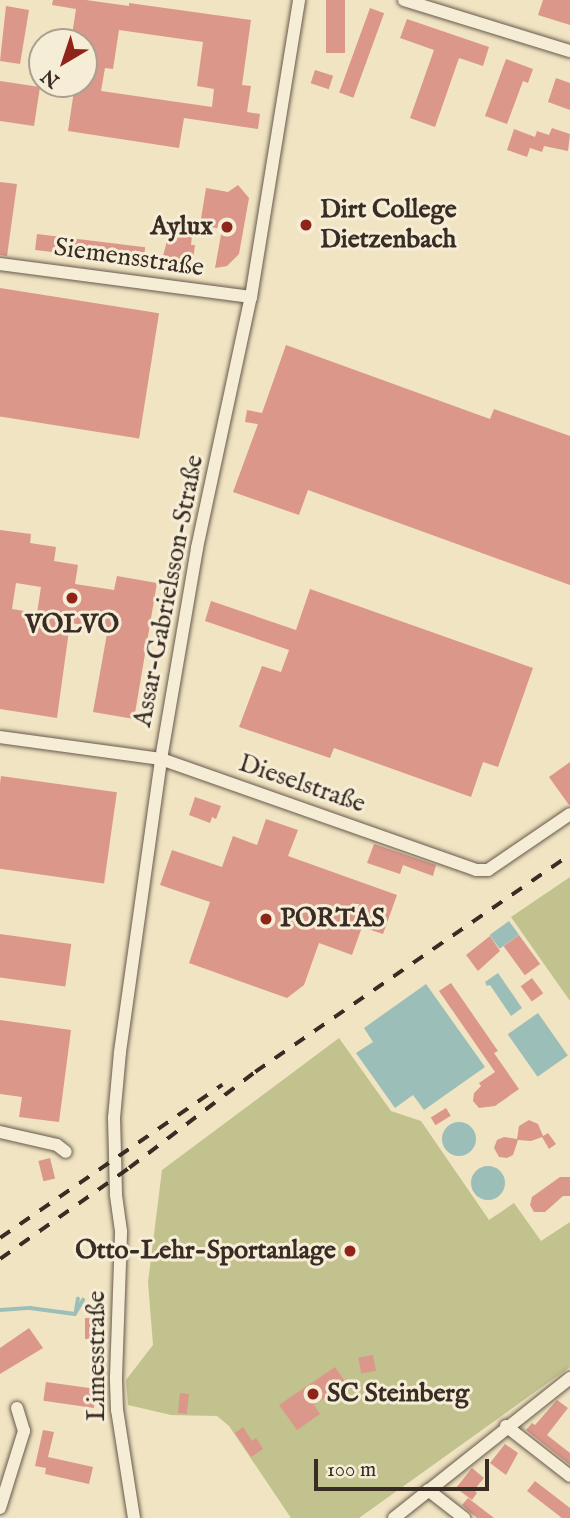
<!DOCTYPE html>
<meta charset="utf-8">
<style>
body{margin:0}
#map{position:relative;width:570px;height:1518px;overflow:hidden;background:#f1e4c2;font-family:"IM FELL English",serif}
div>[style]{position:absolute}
.green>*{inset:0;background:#c1c28e}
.water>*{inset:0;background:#9bbeb8;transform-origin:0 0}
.round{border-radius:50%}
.stream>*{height:3.5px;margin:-1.75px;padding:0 1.75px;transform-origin:1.75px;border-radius:1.75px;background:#9bbeb8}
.building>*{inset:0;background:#db9789;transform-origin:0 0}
.roads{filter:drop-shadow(0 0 2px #675a4c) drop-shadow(0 0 2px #675a4c)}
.street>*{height:12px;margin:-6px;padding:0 6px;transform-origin:6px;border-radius:6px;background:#f6edd7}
.rail>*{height:3.5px;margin-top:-1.75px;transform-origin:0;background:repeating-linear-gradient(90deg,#392c25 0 12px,transparent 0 24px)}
.dots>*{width:19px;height:19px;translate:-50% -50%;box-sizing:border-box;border:4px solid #f6edd7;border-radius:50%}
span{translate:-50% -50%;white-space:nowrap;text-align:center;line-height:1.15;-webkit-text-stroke:6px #f6edd7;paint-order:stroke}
.poi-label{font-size:26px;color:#392c25;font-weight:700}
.left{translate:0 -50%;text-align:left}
.right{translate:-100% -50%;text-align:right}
.street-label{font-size:26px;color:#392c25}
.north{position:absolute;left:28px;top:28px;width:70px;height:70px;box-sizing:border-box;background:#f6edd7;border:2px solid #aaa090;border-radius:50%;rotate:219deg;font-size:19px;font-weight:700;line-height:28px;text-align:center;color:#392c25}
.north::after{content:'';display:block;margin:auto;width:24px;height:32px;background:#8f2418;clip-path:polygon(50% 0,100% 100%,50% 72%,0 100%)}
.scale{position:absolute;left:314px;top:1459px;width:175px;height:32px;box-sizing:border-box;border:4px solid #392c25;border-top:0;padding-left:9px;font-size:21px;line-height:24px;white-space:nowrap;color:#392c25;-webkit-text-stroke:5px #f6edd7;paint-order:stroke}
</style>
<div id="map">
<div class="green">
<i style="clip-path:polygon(570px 877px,570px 1001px,511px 917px)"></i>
<i style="clip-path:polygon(339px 1038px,391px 1111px,421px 1121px,489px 1220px,514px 1203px,541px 1241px,570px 1222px,570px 1367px,359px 1518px,291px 1518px,229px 1426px,217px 1416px,171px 1415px,128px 1405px,126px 1380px,153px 1345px,148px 1282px,162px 1170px)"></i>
</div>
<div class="water">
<i style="left:509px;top:921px;width:17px;height:24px;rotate:54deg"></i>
<i style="clip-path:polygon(498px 973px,522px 1008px,511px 1016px,490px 985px,487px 986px,485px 982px)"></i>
<i style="clip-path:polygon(426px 984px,485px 1067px,424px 1110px,413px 1095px,395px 1108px,356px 1053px,373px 1042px,364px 1028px)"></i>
<i style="left:538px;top:1013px;width:52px;height:37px;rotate:55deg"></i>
<i class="round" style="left:442px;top:1122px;width:34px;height:34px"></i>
<i class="round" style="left:471px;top:1166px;width:34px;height:34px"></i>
</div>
<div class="stream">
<i style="left:0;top:1310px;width:30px;rotate:-4deg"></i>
<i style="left:30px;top:1308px;width:45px;rotate:7.6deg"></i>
<i style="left:76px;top:1311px;width:12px;rotate:-81deg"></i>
<i style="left:75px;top:1314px;width:16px;rotate:-60deg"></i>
</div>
<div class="building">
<i style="clip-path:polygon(evenodd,53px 0,86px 0,129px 6px,129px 3px,251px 20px,242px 85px,251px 86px,247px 112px,260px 114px,258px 129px,184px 118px,179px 148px,68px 131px,75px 84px,84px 84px,84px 42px,71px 42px,76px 9px,52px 5px,53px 0,119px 30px,203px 42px,197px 86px,214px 89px,212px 107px,101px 91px,105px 68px,113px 69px,119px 30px)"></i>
<i style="left:326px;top:0;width:19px;height:53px"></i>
<i style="clip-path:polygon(543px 0,570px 0,570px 25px,538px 15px)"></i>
<i style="clip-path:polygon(6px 6px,29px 10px,20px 64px,0 61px)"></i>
<i style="left:370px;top:8px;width:15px;height:90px;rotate:20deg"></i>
<i style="clip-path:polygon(407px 19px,489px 47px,483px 66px,459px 58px,435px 127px,410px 118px,434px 50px,400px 38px)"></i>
<i style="clip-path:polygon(506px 59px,533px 69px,528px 83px,523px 81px,507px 124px,485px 116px)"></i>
<i style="left:315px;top:70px;width:19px;height:14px;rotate:18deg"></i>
<i style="clip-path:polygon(556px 78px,570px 83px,570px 110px,548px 102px)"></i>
<i style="clip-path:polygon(0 81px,40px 87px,34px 126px,0 121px)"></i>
<i style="clip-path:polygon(552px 128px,570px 134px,568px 151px,544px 146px,542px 152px,530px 148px,527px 157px,507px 150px,514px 129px,535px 137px,537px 131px,549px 135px)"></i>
<i style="clip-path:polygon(0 182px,17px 184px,7px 256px,0 255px)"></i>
<i style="clip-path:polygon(238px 185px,249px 198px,239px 254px,227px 266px,215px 268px,222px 229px,200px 225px,206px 188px,228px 192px)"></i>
<i style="clip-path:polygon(169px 233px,192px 236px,191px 245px,195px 245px,192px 268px,165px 265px,166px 257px,163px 256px)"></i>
<i style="left:37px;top:234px;width:109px;height:16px;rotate:7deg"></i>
<i style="left:0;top:288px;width:161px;height:127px;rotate:9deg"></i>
<i style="clip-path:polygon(286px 345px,490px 419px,494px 409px,570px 436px,570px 585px,308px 490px,299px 515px,233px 492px,258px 424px,245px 422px,247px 410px,262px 413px)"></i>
<i style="clip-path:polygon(evenodd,0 530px,31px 534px,30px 543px,56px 547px,54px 561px,78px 565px,75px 584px,114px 590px,117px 576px,157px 583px,134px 719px,93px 712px,108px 628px,70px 623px,57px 718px,0 709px,0 530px,16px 583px,41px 587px,37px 613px,12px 609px,16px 583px)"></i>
<i style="clip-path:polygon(310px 589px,533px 668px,498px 767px,483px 762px,471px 797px,334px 748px,330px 758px,239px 727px,262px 666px,281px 672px,289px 650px,205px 621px,211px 601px,296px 630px)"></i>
<i style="clip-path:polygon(570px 762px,570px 805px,569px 805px,549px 777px)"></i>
<i style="left:1px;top:776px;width:117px;height:92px;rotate:8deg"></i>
<i style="clip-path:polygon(195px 797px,221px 806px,216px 819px,212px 817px,210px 823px,189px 815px)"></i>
<i style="clip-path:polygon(266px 819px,298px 830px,288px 856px,397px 895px,383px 934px,362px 927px,352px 955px,319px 943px,304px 985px,287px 998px,189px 963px,210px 902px,160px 885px,172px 850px,222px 867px,233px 836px,257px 845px)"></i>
<i style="clip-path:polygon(374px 844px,436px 865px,433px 876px,403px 865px,400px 874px,367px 863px)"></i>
<i style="left:0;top:934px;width:72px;height:43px;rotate:8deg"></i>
<i style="left:519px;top:935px;width:36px;height:19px;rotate:54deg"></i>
<i style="clip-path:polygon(490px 936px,500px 951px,478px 971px,466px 955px)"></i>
<i style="left:532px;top:978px;width:19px;height:14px;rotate:54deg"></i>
<i style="clip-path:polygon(451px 983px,498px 1051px,494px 1053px,519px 1089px,495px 1106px,479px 1108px,473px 1101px,474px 1093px,481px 1086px,479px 1083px,495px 1072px,439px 991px)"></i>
<i style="clip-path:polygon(0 1020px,71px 1030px,59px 1122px,19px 1117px,22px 1097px,0 1094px)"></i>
<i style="left:446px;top:1108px;width:9px;height:18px;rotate:58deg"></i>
<i style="clip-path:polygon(529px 1120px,538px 1124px,543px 1136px,548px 1133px,556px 1144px,549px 1149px,542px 1137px,531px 1141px,518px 1140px,513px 1155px,507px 1158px,499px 1157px,494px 1148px,497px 1140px,504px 1137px,517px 1139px,519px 1126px)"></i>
<i style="left:50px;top:1158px;width:21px;height:12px;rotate:76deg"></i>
<i style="clip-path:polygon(560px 1177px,570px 1177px,570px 1196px,563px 1196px,545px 1212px,534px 1212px,530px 1205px,532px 1197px)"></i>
<i style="left:85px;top:1318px;width:11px;height:21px"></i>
<i style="clip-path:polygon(29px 1328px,43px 1348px,0 1374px,0 1348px)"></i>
<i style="left:373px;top:1355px;width:16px;height:15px;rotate:79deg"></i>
<i style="clip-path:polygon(335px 1367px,346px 1383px,314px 1405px,320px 1414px,297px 1430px,279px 1405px)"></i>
<i style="left:46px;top:1382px;width:51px;height:19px;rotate:8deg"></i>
<i style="left:180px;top:1393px;width:9px;height:20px;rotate:6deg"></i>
<i style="clip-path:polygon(557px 1400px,568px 1408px,547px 1435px,570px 1453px,570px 1465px,526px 1430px,532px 1423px,535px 1425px)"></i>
<i style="clip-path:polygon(243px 1427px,252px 1441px,256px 1438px,263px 1449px,251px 1457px,235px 1433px)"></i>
<i style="clip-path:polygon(43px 1430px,54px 1432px,48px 1457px,93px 1467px,89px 1484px,45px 1474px,46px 1468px,35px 1466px)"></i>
<i style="clip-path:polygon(505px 1444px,518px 1453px,506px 1475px,490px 1463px)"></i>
<i style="clip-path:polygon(472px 1468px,484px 1478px,474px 1490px,477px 1493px,472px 1500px,456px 1488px)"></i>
<i style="clip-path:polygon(535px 1481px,570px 1508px,570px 1518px,562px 1518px,527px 1491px)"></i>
<i style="clip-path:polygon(468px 1498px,494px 1518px,477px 1518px,472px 1514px,462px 1505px)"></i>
</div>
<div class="roads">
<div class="street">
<i style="left:404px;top:0;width:174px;rotate:17.1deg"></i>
<i style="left:0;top:264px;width:253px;rotate:7.5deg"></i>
<i style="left:0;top:737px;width:162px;rotate:7.8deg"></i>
<i style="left:161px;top:759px;width:334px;rotate:19.4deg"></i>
<i style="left:476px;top:870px;width:12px"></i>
<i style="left:488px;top:870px;width:99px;rotate:-34.3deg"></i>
<i style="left:0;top:1132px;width:58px;rotate:12.8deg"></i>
<i style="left:57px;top:1145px;width:11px;rotate:38deg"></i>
<i style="left:506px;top:1426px;width:81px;rotate:38deg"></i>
<i style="left:428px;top:1490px;width:46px;rotate:37.9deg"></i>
<i style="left:0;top:1508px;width:81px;rotate:-72.7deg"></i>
<i style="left:24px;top:1431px;width:24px;rotate:-107deg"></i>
<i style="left:134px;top:1518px;width:109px;rotate:-98.9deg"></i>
<i style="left:117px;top:1410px;width:33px;rotate:-92deg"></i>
<i style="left:116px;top:1377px;width:146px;rotate:-88deg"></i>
<i style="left:121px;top:1231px;width:37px;rotate:-98deg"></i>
<i style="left:116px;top:1194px;width:76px;rotate:-91.5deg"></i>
<i style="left:114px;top:1118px;width:66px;rotate:-84.8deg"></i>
<i style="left:120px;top:1052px;width:296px;rotate:-82deg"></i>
<i style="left:161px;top:759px;width:214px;rotate:-80.3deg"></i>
<i style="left:197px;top:548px;width:257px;rotate:-77.9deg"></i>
<i style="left:251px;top:297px;width:301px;rotate:-80.8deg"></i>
<i style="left:394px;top:1518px;width:225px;rotate:-38.5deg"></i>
</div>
</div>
<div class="rail">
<i style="left:0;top:1238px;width:270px;rotate:-34.6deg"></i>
<i style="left:0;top:1259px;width:158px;rotate:-35.2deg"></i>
<i style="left:129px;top:1168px;width:158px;rotate:-37.3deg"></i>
<i style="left:255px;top:1072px;width:383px;rotate:-34.6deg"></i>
</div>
<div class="dots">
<i style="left:306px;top:225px;background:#8f2418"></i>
<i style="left:227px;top:227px;background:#8f2418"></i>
<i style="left:72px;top:598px;background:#8f2418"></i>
<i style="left:266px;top:919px;background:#8f2418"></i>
<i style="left:350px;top:1251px;background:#8f2418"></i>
<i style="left:313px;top:1394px;background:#8f2418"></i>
</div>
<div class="poi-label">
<span class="left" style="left:320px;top:225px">Dirt College<br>Dietzenbach</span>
<span class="right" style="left:213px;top:227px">Aylux</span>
<span style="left:72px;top:625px">VOLVO</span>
<span class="left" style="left:280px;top:919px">PORTAS</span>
<span class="right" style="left:336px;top:1251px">Otto-Lehr-Sportanlage</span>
<span class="left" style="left:327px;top:1394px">SC Steinberg</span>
</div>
<div class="street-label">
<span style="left:129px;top:258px;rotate:8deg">Siemensstraße</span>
<span style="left:169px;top:591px;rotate:-79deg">Assar-Gabrielsson-Straße</span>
<span style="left:302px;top:784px;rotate:19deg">Dieselstraße</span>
<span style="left:97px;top:1356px;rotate:-90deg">Limesstraße</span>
</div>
<div class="north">N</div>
<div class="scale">100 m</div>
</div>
